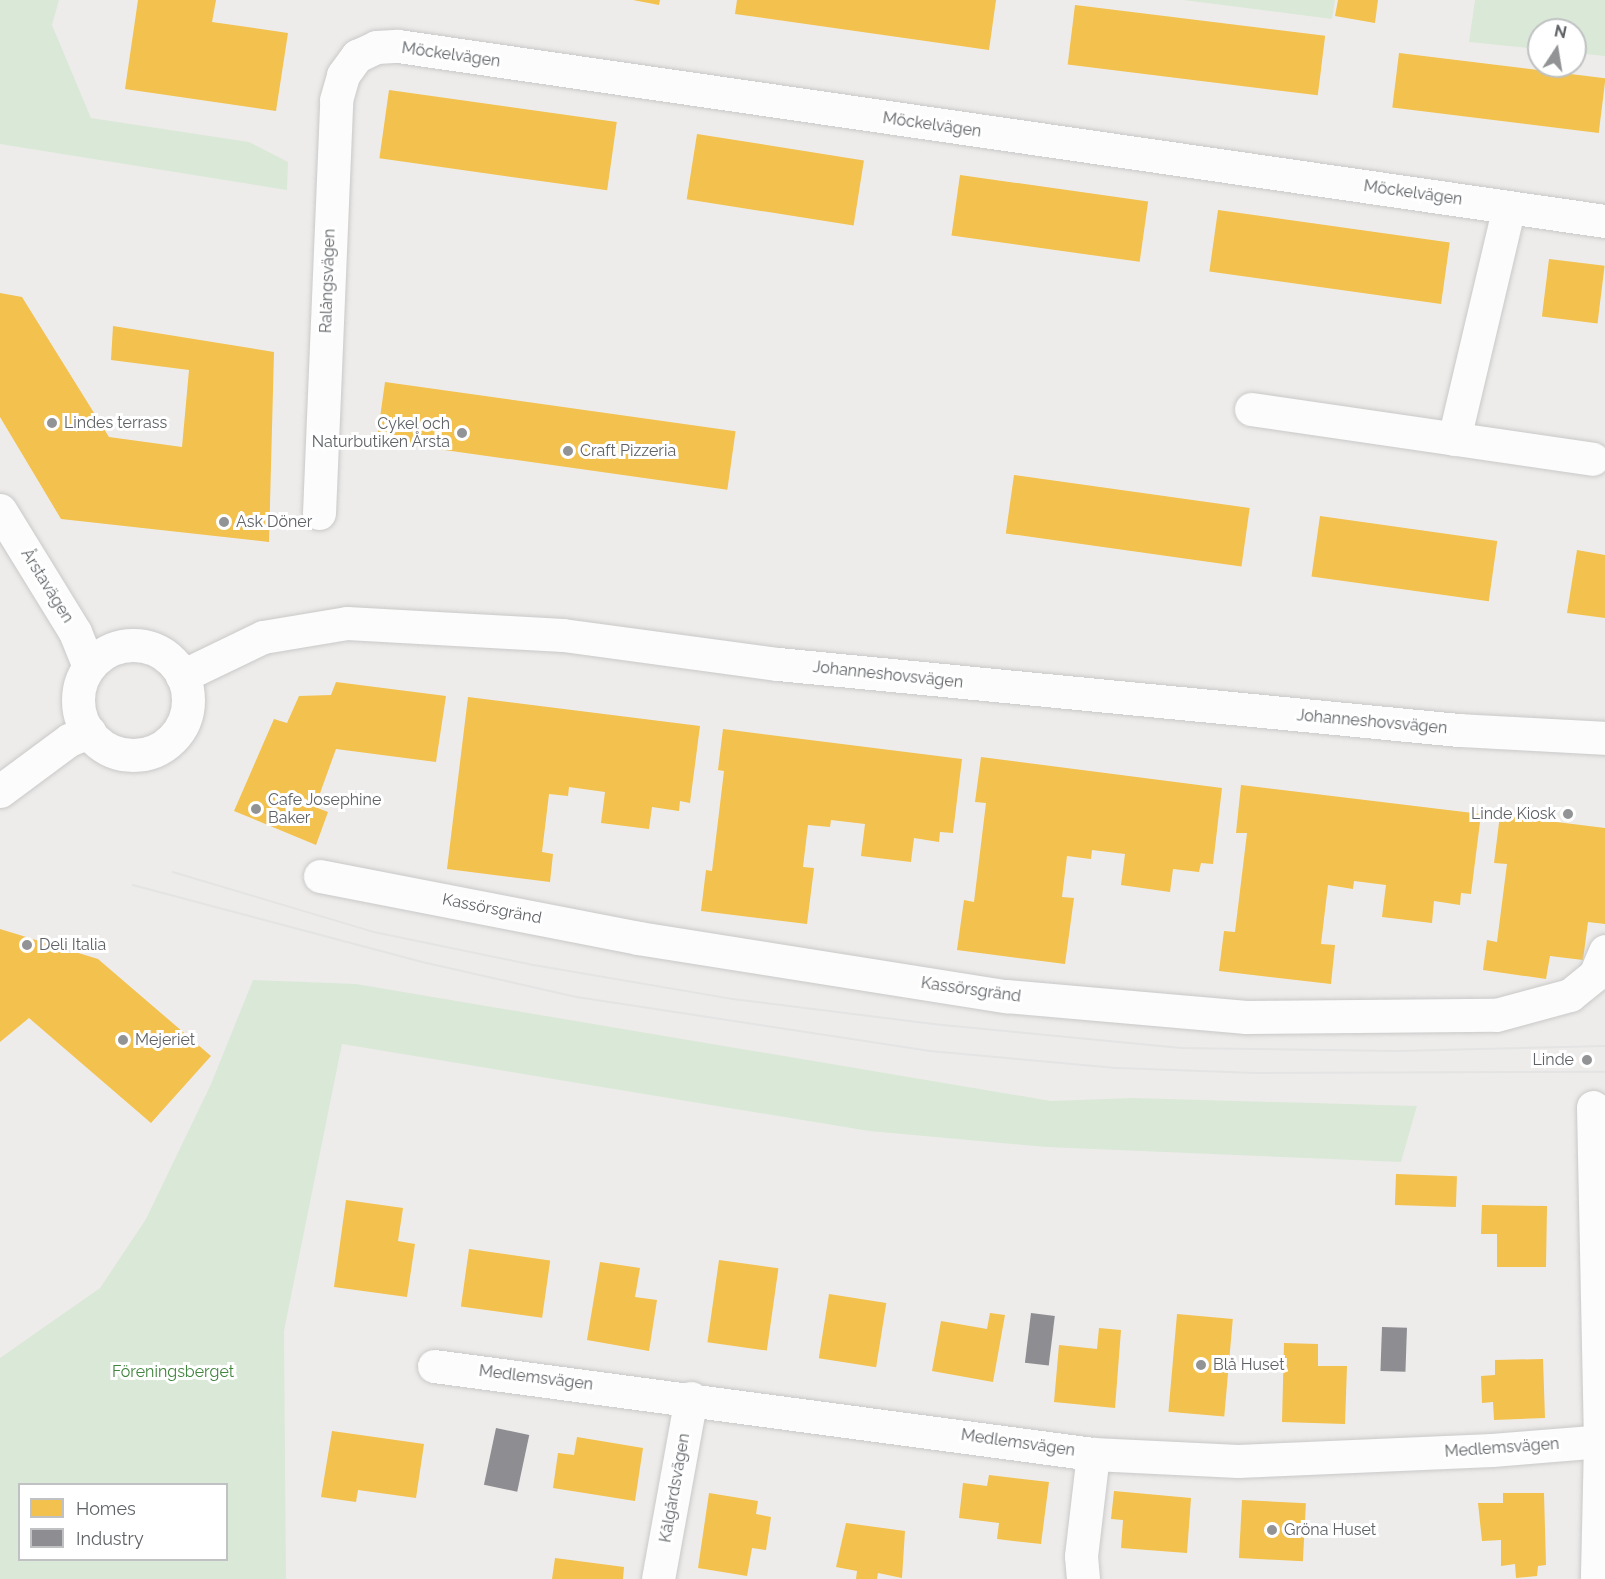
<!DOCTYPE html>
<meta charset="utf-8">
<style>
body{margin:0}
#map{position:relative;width:1605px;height:1579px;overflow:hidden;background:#eeecea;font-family:Raleway,sans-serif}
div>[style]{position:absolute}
.green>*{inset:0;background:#dae8d7}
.homes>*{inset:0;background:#f2c14e;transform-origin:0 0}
.industry>*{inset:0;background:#8d8d92;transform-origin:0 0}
.roads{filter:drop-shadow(0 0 2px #c9c9c9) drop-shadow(0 0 2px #c9c9c9)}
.street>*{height:33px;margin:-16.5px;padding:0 16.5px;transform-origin:16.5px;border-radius:16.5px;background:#fcfcfc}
.secondary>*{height:33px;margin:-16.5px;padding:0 16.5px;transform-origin:16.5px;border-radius:16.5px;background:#fcfcfc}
.secondary>.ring{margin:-16.5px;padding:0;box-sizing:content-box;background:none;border:33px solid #fcfcfc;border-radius:50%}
.tram>*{height:1.5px;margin:-0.75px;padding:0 0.75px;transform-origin:0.75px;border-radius:0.75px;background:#e3e4e3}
.dots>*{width:16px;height:16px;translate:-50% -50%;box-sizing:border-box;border:3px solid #fff;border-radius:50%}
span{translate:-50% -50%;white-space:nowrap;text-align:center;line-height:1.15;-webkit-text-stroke:6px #fff;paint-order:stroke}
.street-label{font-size:16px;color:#5f6366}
.poi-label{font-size:16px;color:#5f6366}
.left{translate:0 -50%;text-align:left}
.right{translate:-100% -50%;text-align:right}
.park-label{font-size:16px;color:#42853f}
.legend{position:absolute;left:18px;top:1483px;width:210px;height:78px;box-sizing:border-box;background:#fff;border:2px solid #bfc1c2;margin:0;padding:8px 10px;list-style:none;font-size:18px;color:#5f6366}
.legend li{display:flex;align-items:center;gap:12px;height:30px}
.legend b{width:30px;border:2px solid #bfc1c2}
.north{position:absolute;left:1527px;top:18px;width:60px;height:60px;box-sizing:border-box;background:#fff;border:2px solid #bfc1c2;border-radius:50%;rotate:12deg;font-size:16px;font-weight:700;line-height:24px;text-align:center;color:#5f6366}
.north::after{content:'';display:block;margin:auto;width:21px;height:27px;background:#919394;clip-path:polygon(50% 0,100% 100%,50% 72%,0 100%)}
</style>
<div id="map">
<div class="green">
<i style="clip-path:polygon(0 0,59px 0,52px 25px,91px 118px,249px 142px,288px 162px,287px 190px,0 144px)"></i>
<i style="clip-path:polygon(1183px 0,1335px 0,1332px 19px)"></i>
<i style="clip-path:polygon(1475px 0,1605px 0,1605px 56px,1575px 53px,1575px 30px,1539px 30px,1539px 49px,1469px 42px)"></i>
<i style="clip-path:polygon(evenodd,253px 980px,356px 984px,1051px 1101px,1133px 1098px,1417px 1106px,1401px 1162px,1046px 1147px,869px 1131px,342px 1044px,284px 1331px,286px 1579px,0 1579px,0 1358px,100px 1288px,146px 1219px,211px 1084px,253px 980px,226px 1484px,226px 1560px,20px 1560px,20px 1484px,226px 1484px)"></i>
</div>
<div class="homes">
<i style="clip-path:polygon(138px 0,216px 0,212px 22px,288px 33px,276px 111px,125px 89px)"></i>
<i style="clip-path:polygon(633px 0,660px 0,659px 5px)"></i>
<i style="clip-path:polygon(737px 0,996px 0,989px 50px,735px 14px)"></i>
<i style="clip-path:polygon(1338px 0,1378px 0,1375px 23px,1335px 16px)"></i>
<i style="left:1075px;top:5px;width:252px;height:60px;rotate:7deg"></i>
<i style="left:1399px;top:53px;width:208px;height:55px;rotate:7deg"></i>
<i style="left:389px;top:90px;width:230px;height:69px;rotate:8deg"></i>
<i style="left:697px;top:134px;width:169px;height:66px;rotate:9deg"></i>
<i style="left:960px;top:175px;width:190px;height:61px;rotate:8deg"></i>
<i style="left:1218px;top:210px;width:234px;height:62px;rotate:8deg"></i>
<i style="left:1549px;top:259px;width:56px;height:58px;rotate:7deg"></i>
<i style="clip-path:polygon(0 293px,22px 297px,109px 437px,182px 447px,189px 370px,111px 360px,113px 326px,274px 352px,269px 542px,61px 519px,0 417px)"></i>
<i style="left:385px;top:382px;width:354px;height:59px;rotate:8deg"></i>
<i style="left:1014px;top:475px;width:238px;height:59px;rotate:8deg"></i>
<i style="left:1320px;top:516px;width:179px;height:61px;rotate:8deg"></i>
<i style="clip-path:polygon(1577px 550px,1605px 555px,1605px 618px,1567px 613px)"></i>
<i style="clip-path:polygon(336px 682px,446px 696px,436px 762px,336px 749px,315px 807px,328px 812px,316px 845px,234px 811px,274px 719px,287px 723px,299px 696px,331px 695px)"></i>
<i style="clip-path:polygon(468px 697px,700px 726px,690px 803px,680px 801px,679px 811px,652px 807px,649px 829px,601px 823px,605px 792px,569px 787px,568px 796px,549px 794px,542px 852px,553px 854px,550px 882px,447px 869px)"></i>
<i style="clip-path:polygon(723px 729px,962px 759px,953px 833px,940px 832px,939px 842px,914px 838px,911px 862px,861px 856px,865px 824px,831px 820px,830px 827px,808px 825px,803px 867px,814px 868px,807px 924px,701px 911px,706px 870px,712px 871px,724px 771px,718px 770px)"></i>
<i style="clip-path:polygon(981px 757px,1222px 788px,1213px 864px,1201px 863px,1199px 872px,1173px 869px,1170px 892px,1121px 885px,1125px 854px,1092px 850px,1091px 859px,1067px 856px,1062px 897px,1074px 898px,1065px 964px,957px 950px,964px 900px,974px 902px,986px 803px,975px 802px)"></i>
<i style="clip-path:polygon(1241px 785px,1481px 814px,1471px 894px,1461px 893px,1460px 905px,1434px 901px,1432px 923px,1382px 917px,1386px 885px,1354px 881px,1353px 889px,1328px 885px,1321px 944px,1335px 945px,1331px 984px,1219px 971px,1224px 931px,1235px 932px,1247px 833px,1236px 833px)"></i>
<i style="clip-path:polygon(1500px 815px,1605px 828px,1605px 924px,1588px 922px,1583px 960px,1550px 956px,1546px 979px,1483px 970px,1487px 940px,1497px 942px,1507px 864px,1494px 863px)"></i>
<i style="clip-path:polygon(0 929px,98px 959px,211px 1056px,151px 1123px,29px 1018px,0 1042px)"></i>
<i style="left:1396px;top:1174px;width:61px;height:31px;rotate:2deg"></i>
<i style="clip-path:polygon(346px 1200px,403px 1208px,398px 1241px,415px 1244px,407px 1297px,334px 1287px)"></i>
<i style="clip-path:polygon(1482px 1205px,1547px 1206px,1546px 1267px,1497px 1267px,1497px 1234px,1481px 1234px)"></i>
<i style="left:469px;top:1249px;width:82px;height:58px;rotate:8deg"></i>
<i style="left:719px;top:1260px;width:60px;height:83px;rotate:8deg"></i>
<i style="clip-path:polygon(600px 1262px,640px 1268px,635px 1297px,657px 1300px,649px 1351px,587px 1340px)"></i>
<i style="left:829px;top:1294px;width:58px;height:65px;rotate:9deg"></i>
<i style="clip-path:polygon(990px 1313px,1005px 1315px,993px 1382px,932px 1371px,941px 1321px,987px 1329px)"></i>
<i style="left:1177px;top:1314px;width:56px;height:98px;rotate:5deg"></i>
<i style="clip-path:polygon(1099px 1328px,1121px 1330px,1115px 1408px,1054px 1402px,1059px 1345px,1097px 1349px)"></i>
<i style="clip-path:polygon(1284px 1343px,1318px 1344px,1318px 1366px,1347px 1366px,1345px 1424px,1282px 1422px)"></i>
<i style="clip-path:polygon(1543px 1359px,1545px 1418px,1494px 1420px,1493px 1402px,1482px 1403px,1481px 1376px,1495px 1375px,1495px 1360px)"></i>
<i style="clip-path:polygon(332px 1431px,424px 1444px,416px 1498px,358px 1490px,356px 1502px,321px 1497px)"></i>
<i style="clip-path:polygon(577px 1437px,643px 1448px,635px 1501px,553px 1488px,558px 1453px,574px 1455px)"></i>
<i style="clip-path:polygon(989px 1475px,1049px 1482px,1041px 1544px,997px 1539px,999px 1523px,959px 1518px,963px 1483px,987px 1486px)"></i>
<i style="clip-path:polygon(1114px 1491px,1191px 1498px,1187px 1553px,1121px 1548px,1123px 1520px,1111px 1519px)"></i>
<i style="clip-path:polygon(709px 1493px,758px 1501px,756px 1514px,771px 1517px,766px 1550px,752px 1548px,747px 1576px,698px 1568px)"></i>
<i style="clip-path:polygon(1503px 1493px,1544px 1493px,1546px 1565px,1538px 1566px,1537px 1576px,1516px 1578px,1515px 1564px,1501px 1566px,1501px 1540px,1482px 1541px,1478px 1503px,1503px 1503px)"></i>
<i style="left:1242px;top:1500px;width:64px;height:58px;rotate:3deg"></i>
<i style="clip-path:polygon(846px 1523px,905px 1531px,902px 1578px,878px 1573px,877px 1579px,856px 1579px,857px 1571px,836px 1567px)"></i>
<i style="clip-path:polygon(555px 1558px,624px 1567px,623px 1579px,552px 1579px)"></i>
</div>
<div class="industry">
<i style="left:1031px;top:1313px;width:24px;height:50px;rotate:7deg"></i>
<i style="left:1382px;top:1327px;width:25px;height:44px;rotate:2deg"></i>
<i style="left:496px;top:1428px;width:34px;height:58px;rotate:12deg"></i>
</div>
<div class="roads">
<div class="street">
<i style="left:1251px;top:409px;width:345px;rotate:8.3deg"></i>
<i style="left:1454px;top:439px;width:238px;rotate:-76.7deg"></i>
<i style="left:319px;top:513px;width:413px;rotate:-87.6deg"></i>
<i style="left:336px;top:100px;width:26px;rotate:-74deg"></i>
<i style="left:343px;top:75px;width:24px;rotate:-54deg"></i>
<i style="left:357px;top:56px;width:21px;rotate:-25deg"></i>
<i style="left:376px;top:47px;width:22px;rotate:-3deg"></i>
<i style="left:398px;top:46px;width:1220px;rotate:8.25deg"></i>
<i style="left:320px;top:876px;width:324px;rotate:11deg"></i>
<i style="left:638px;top:938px;width:373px;rotate:9deg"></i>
<i style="left:1006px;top:996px;width:241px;rotate:5deg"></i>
<i style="left:1246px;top:1017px;width:250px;rotate:-0.5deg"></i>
<i style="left:1496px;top:1015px;width:77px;rotate:-15.1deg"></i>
<i style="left:1570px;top:995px;width:32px;rotate:-39deg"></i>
<i style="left:1595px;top:975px;width:26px;rotate:-67deg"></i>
<i style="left:1593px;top:1107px;width:335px;rotate:88.8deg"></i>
<i style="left:1600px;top:1442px;width:137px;rotate:91.3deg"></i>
<i style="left:434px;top:1366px;width:665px;rotate:7.61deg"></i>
<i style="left:1093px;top:1454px;width:145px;rotate:2.8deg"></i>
<i style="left:1238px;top:1461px;width:254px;rotate:-2.5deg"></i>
<i style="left:1492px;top:1450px;width:113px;rotate:-4.6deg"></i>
<i style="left:658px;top:1579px;width:184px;rotate:-79.7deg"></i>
<i style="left:1083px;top:1579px;width:23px;rotate:-95deg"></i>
<i style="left:1081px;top:1556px;width:103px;rotate:-83.3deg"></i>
</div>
<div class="secondary">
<i style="left:0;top:510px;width:143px;rotate:58.4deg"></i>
<i style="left:75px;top:632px;width:37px;rotate:68deg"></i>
<i class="ring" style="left:78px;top:645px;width:77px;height:77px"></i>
<i style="left:182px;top:676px;width:90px;rotate:-25.7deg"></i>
<i style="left:263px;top:637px;width:85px;rotate:-9.5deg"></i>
<i style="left:347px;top:623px;width:216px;rotate:3.2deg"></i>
<i style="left:563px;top:635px;width:217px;rotate:7.7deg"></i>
<i style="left:778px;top:664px;width:684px;rotate:5.54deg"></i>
<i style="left:1459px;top:730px;width:146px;rotate:3.1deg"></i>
<i style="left:0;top:791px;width:86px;rotate:-36.5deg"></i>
<i style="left:69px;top:740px;width:22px;rotate:-22deg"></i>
</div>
</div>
<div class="tram">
<i style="left:173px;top:872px;width:210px;rotate:16.6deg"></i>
<i style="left:374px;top:932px;width:163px;rotate:11.7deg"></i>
<i style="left:534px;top:965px;width:202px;rotate:9.7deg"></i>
<i style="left:733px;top:999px;width:212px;rotate:7.1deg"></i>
<i style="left:943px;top:1025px;width:239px;rotate:5.5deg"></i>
<i style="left:1181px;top:1048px;width:218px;rotate:0.8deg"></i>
<i style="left:1399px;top:1051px;width:206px;rotate:-1.4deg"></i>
<i style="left:133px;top:885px;width:304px;rotate:14.9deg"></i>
<i style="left:427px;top:963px;width:154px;rotate:12.8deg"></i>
<i style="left:577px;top:997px;width:357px;rotate:8.7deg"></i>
<i style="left:930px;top:1051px;width:189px;rotate:5.2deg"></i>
<i style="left:1118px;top:1068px;width:139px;rotate:2.1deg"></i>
<i style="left:1257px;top:1073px;width:348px;rotate:-0.2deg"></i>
</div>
<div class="dots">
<i style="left:52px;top:423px;background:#919394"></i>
<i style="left:462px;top:433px;background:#919394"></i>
<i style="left:568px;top:451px;background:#919394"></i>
<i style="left:224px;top:522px;background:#919394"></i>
<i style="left:256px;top:809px;background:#919394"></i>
<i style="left:1568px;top:814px;background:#919394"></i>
<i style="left:27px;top:945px;background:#919394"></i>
<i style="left:123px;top:1040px;background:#919394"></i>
<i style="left:1587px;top:1060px;background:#919394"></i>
<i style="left:1201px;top:1365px;background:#919394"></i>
<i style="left:1272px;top:1530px;background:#919394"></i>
</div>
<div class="street-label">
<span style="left:451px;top:55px;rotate:8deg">Möckelvägen</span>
<span style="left:932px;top:125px;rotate:8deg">Möckelvägen</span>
<span style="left:1413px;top:193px;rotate:8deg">Möckelvägen</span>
<span style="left:328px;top:281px;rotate:-88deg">Ralångsvägen</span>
<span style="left:47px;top:586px;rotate:58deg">Årstavägen</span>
<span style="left:888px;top:675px;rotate:6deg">Johanneshovsvägen</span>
<span style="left:1372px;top:722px;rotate:5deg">Johanneshovsvägen</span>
<span style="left:492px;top:909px;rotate:11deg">Kassörsgränd</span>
<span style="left:971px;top:990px;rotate:8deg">Kassörsgränd</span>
<span style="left:536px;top:1378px;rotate:7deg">Medlemsvägen</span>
<span style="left:1018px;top:1443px;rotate:8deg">Medlemsvägen</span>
<span style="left:1502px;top:1448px;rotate:-4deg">Medlemsvägen</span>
<span style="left:675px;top:1488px;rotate:-80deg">Kålgårdsvägen</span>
</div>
<div class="poi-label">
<span class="left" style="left:64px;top:423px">Lindes terrass</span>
<span class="right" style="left:450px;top:433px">Cykel och<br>Naturbutiken Årsta</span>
<span class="left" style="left:580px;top:451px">Craft Pizzeria</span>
<span class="left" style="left:236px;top:522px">Ask Döner</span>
<span class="left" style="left:268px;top:809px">Cafe Josephine<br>Baker</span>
<span class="right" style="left:1556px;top:814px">Linde Kiosk</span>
<span class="left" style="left:39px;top:945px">Deli Italia</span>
<span class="left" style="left:135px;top:1040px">Mejeriet</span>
<span class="right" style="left:1574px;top:1060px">Linde</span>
<span class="left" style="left:1213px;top:1365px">Blå Huset</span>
<span class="left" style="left:1284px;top:1530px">Gröna Huset</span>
</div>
<div class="park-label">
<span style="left:173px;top:1372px">Föreningsberget</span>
</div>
<ul class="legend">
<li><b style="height:16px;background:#f2c14e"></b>Homes</li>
<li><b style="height:16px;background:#8d8d92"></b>Industry</li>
</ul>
<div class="north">N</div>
</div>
